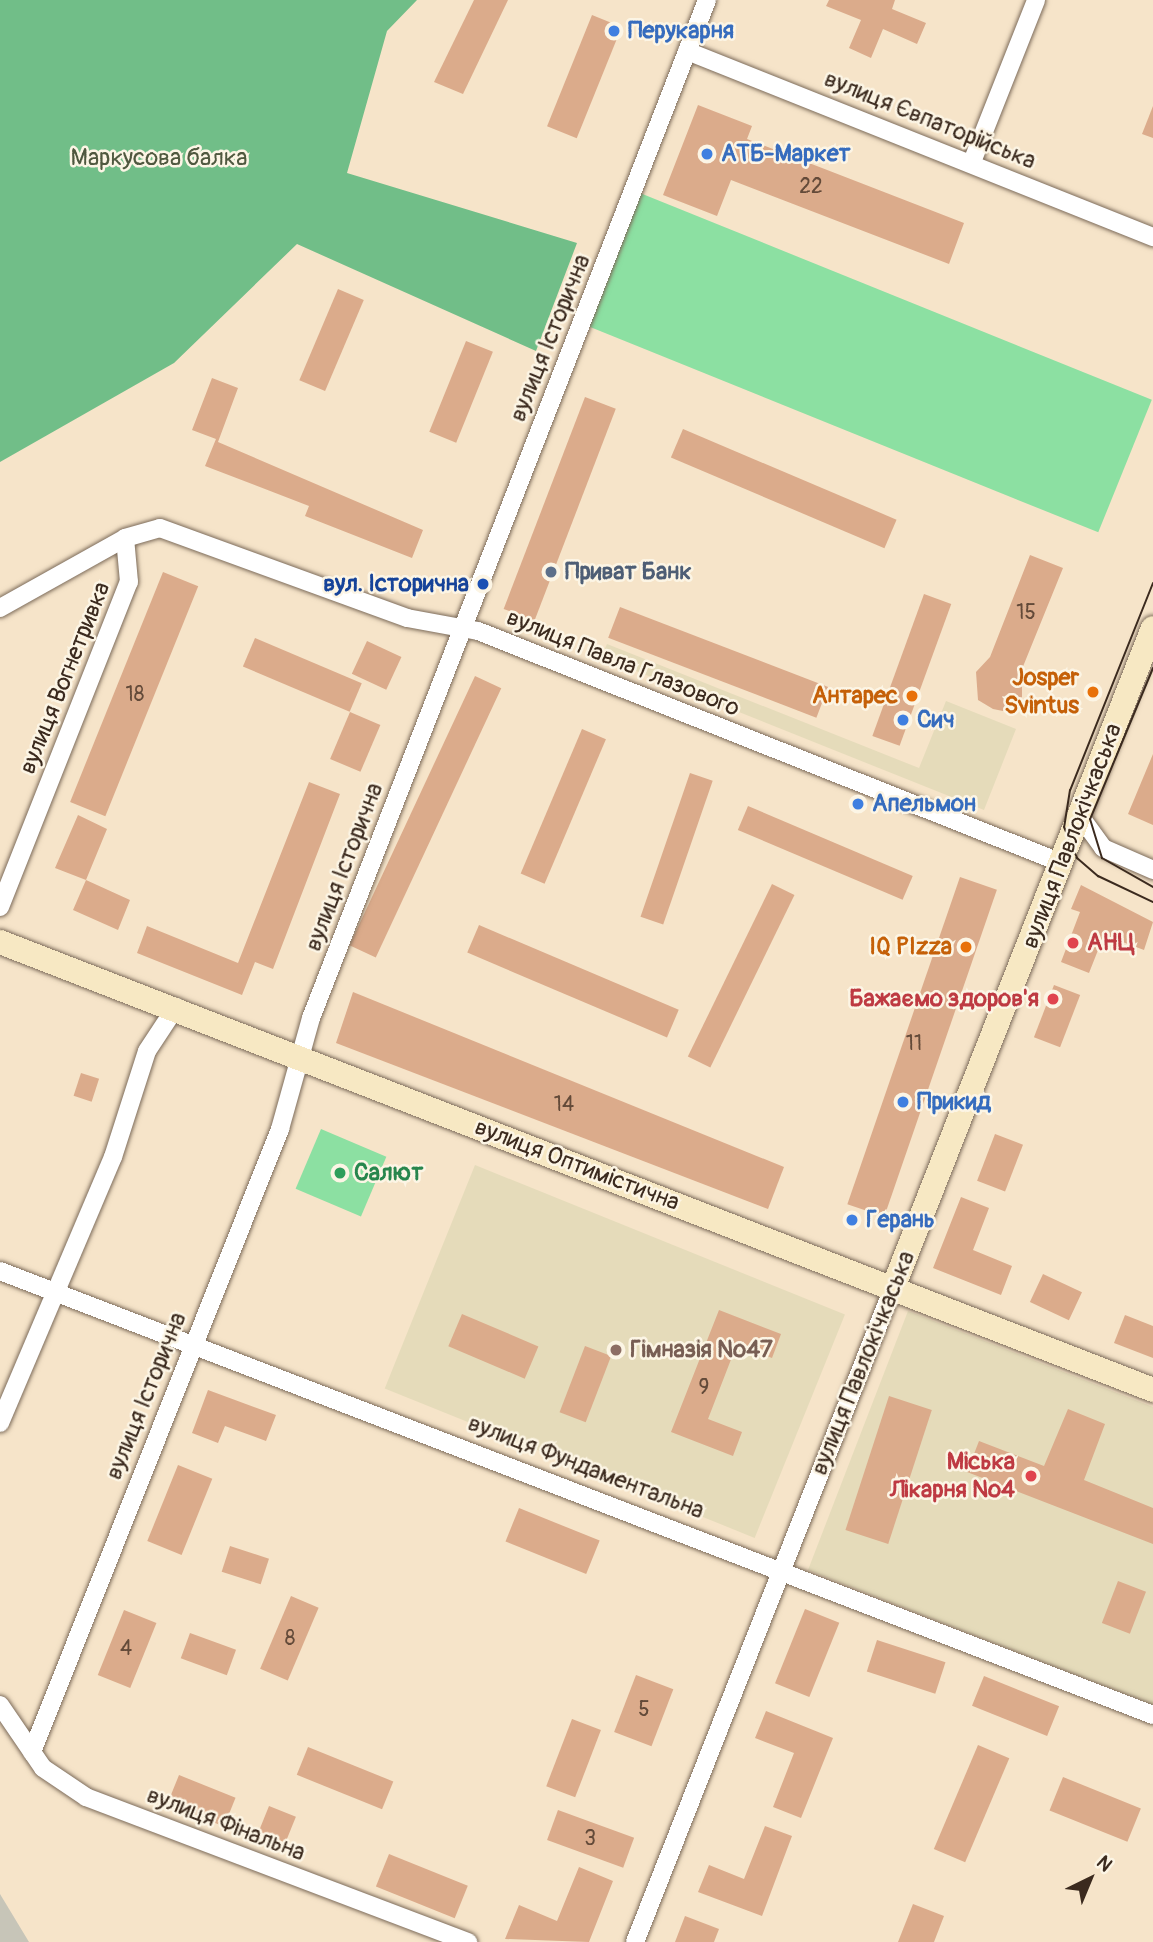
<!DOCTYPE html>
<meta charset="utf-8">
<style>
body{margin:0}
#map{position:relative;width:1153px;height:1942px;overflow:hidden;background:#f6e4c9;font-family:Pangolin,sans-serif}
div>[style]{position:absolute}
.built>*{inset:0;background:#e5dbba;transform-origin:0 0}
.industrial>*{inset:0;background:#c7c5b8}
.green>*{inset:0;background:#8ce0a2;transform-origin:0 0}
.forest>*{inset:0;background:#71be88}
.building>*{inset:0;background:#dbab8b;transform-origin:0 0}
.roads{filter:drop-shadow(0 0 2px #7c6b5a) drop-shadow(0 0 2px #7c6b5a)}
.street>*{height:18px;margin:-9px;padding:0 9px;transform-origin:9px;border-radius:9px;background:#fff}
.secondary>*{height:24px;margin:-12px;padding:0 12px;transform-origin:12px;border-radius:12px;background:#f7e8c3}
.tram>*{height:2px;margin:-1px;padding:0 1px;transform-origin:1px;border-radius:1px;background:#3b2a1e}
.dots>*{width:19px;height:19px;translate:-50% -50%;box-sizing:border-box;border:4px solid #fcf5e5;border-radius:50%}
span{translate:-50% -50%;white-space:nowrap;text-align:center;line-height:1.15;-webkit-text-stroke:5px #fcf5e5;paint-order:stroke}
.number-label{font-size:21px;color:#634a39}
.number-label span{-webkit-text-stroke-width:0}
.shop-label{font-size:24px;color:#366cbe;font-weight:700}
.left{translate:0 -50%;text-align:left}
.street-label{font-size:24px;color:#3b2a1e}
.park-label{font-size:24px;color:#4f583f}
.service-label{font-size:24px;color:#4e5e75;font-weight:700}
.transit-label{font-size:24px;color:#164399;font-weight:700}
.right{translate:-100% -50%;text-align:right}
.food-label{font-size:24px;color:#c56008;font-weight:700}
.health-label{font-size:24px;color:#be3a42;font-weight:700}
.leisure-label{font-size:24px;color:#27864d;font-weight:700}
.education-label{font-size:24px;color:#785e54;font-weight:700}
.north{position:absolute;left:1055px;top:1844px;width:70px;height:70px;-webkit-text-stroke:5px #fcf5e5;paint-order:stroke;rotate:43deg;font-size:19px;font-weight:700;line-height:28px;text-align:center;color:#3b2a1e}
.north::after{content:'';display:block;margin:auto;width:24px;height:32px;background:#3b2a1e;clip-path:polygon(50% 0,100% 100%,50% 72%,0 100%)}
</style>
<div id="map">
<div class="built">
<i style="clip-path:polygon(607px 644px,919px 768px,946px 701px,1016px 729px,984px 810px,601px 657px)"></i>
<i style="left:475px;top:1165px;width:399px;height:241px;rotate:22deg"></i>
<i style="clip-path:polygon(908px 1311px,1153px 1407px,1153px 1705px,808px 1570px)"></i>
</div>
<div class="industrial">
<i style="clip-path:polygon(0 1894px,29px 1942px,0 1942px)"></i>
</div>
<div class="green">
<i style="left:640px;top:193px;width:552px;height:143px;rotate:22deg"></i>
<i style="left:321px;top:1129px;width:71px;height:65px;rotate:23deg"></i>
</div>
<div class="forest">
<i style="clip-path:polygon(0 0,417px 0,387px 31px,347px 173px,577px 243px,536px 351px,297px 244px,174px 363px,0 462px)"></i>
</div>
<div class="building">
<i style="clip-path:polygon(474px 0,508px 0,463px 94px,434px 82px)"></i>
<i style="clip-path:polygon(829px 0,895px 0,892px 9px,926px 23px,917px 44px,883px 29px,871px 58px,849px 48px,861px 20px,826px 6px)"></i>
<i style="left:592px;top:15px;width:32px;height:120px;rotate:22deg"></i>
<i style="clip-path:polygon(698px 105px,752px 126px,747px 139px,964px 223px,949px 264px,731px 180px,717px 216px,663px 195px)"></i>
<i style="clip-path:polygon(1153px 106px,1153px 138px,1142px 134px)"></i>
<i style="left:338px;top:289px;width:28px;height:99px;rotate:23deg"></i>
<i style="left:466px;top:341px;width:29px;height:98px;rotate:22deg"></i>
<i style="clip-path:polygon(212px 378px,238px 388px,218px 442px,423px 530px,412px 558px,305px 516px,309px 506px,205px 466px,216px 439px,192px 430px)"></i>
<i style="left:585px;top:397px;width:33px;height:227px;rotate:21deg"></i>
<i style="left:683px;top:429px;width:232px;height:31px;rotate:23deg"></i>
<i style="clip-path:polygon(1030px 555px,1063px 568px,1022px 669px,1022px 697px,1003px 711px,993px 709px,978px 700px,976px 672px,990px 657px)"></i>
<i style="left:163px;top:572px;width:38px;height:248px;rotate:22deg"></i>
<i style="left:924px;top:594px;width:29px;height:151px;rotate:20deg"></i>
<i style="left:620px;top:607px;width:223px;height:33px;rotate:21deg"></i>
<i style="left:255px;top:638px;width:116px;height:31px;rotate:23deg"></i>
<i style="left:367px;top:641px;width:38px;height:36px;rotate:25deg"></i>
<i style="left:475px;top:676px;width:29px;height:297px;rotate:25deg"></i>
<i style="left:350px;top:712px;width:33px;height:51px;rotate:23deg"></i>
<i style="left:582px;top:729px;width:26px;height:157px;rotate:23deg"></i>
<i style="clip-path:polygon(1153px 754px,1153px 825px,1128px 814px)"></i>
<i style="left:690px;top:773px;width:24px;height:152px;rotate:19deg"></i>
<i style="clip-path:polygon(309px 782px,340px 794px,273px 969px,255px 962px,242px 995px,137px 953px,147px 926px,238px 963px)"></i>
<i style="left:748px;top:806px;width:179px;height:26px;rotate:23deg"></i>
<i style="clip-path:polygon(78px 815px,107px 829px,86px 880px,130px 900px,118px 930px,73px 910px,86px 880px,55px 868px)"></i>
<i style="left:960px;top:877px;width:39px;height:346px;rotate:19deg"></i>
<i style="left:772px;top:884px;width:25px;height:192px;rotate:26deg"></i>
<i style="clip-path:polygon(1081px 885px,1153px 922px,1144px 950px,1104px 935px,1089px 973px,1061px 962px,1080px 912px,1071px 909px)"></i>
<i style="left:479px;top:925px;width:217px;height:30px;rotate:23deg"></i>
<i style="left:1054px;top:985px;width:28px;height:56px;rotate:21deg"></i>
<i style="clip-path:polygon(353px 992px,784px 1167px,768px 1209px,336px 1043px)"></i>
<i style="left:81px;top:1073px;width:19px;height:24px;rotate:18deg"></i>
<i style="left:995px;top:1134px;width:30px;height:50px;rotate:21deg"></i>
<i style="clip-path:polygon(961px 1197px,989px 1208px,973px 1250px,1012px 1266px,1001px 1295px,933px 1268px)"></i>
<i style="left:1043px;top:1274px;width:43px;height:31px;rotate:25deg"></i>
<i style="clip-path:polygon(719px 1310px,781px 1334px,772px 1358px,737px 1344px,708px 1419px,742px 1432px,733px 1456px,671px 1432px)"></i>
<i style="left:462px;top:1314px;width:83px;height:35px;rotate:23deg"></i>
<i style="clip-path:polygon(1125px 1315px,1153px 1326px,1153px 1358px,1114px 1343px)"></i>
<i style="left:585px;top:1346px;width:28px;height:71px;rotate:21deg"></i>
<i style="clip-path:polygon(208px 1390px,276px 1415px,266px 1441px,225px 1426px,218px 1443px,192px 1433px)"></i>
<i style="left:889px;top:1396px;width:45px;height:141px;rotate:18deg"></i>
<i style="clip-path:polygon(1068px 1409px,1105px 1424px,1084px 1480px,1153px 1508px,1153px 1544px,967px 1472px,979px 1441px,1044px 1466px)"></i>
<i style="left:178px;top:1465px;width:37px;height:82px;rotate:22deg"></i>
<i style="left:519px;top:1508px;width:87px;height:36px;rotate:22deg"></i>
<i style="left:230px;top:1546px;width:41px;height:27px;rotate:18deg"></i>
<i style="left:1118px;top:1581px;width:30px;height:45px;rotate:21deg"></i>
<i style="left:291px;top:1596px;width:30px;height:79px;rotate:23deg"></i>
<i style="left:805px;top:1609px;width:37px;height:80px;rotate:22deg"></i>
<i style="left:124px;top:1610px;width:35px;height:70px;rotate:22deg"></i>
<i style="left:190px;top:1633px;width:49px;height:27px;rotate:20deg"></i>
<i style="left:877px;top:1640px;width:72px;height:33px;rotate:18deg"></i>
<i style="left:636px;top:1675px;width:40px;height:61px;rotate:21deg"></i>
<i style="left:984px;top:1676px;width:81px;height:32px;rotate:22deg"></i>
<i style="clip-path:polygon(766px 1711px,833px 1738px,801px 1818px,773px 1807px,794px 1753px,755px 1738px)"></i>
<i style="left:572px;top:1719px;width:31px;height:72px;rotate:21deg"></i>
<i style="left:978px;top:1745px;width:34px;height:113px;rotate:23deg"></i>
<i style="left:308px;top:1747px;width:92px;height:30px;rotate:22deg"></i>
<i style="left:179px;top:1775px;width:61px;height:31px;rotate:22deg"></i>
<i style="left:1063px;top:1777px;width:84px;height:36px;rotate:22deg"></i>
<i style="left:269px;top:1806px;width:29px;height:28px;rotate:22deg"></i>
<i style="left:558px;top:1810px;width:81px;height:32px;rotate:20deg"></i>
<i style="clip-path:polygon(765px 1826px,792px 1836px,762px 1916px,698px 1892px,709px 1865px,744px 1879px)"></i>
<i style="left:389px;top:1854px;width:85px;height:35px;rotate:22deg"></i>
<i style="clip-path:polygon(579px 1867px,613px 1881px,589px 1942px,505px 1939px,519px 1905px,557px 1921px)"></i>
<i style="clip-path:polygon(913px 1904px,944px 1916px,934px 1942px,898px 1942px)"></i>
<i style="clip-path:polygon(685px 1916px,719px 1929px,714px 1942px,675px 1942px)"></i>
</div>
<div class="roads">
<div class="street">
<i style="left:687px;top:51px;width:502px;rotate:21.76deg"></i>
<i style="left:972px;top:162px;width:174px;rotate:-68.4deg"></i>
<i style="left:0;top:608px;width:143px;rotate:-29.2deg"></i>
<i style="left:1080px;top:816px;width:39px;rotate:54deg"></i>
<i style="left:1103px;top:848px;width:55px;rotate:23.7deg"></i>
<i style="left:0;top:907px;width:350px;rotate:-68.4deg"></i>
<i style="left:129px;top:582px;width:44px;rotate:-95.2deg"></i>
<i style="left:125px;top:538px;width:36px;rotate:-16deg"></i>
<i style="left:160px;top:528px;width:263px;rotate:20deg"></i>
<i style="left:407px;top:618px;width:72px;rotate:10.4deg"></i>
<i style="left:478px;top:631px;width:628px;rotate:21.67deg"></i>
<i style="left:0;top:1271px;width:1236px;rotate:21.06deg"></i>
<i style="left:0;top:1423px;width:289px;rotate:-67deg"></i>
<i style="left:113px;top:1157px;width:111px;rotate:-72.2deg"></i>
<i style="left:147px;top:1051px;width:53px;rotate:-56.6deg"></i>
<i style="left:0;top:1705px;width:76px;rotate:55.7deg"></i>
<i style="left:43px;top:1768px;width:52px;rotate:34deg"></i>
<i style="left:86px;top:1797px;width:409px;rotate:20.8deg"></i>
<i style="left:32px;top:1752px;width:671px;rotate:-68.29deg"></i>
<i style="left:280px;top:1129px;width:115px;rotate:-74.4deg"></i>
<i style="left:311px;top:1018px;width:1092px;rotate:-68.74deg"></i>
<i style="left:635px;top:1942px;width:703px;rotate:-68.47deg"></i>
</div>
<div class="secondary">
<i style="left:0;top:942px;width:1237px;rotate:21.23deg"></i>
<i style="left:893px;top:1288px;width:709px;rotate:-68.5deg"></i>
</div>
</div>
<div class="tram">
<i style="left:1153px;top:583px;width:223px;rotate:111.8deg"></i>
<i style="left:1070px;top:790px;width:37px;rotate:99deg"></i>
<i style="left:1064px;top:827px;width:34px;rotate:67deg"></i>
<i style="left:1077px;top:858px;width:28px;rotate:41deg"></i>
<i style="left:1098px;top:876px;width:61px;rotate:25.3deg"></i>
<i style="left:1153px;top:668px;width:164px;rotate:112.6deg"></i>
<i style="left:1090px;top:819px;width:41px;rotate:72.9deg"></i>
<i style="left:1102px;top:858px;width:59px;rotate:29.6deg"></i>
</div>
<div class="dots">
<i style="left:614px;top:31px;background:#3f7fe0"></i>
<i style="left:707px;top:154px;background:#3f7fe0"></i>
<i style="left:551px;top:572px;background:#5c6f8a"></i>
<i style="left:483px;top:584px;background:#1a4fb4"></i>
<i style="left:1093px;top:692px;background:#e8710a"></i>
<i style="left:912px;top:696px;background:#e8710a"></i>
<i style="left:903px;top:720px;background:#3f7fe0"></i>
<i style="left:858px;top:804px;background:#3f7fe0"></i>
<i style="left:1073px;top:943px;background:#e0444e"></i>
<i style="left:966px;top:947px;background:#e8710a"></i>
<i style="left:1053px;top:999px;background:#e0444e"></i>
<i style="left:903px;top:1102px;background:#3f7fe0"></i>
<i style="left:340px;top:1173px;background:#2e9e5b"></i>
<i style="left:852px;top:1220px;background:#3f7fe0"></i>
<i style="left:616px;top:1350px;background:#8d6e63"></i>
<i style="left:1031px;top:1476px;background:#e0444e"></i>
</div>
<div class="number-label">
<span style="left:811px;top:187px">22</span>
<span style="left:1026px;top:613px">15</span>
<span style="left:135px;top:695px">18</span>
<span style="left:914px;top:1044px">11</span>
<span style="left:564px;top:1105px">14</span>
<span style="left:704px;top:1388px">9</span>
<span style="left:290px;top:1639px">8</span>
<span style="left:126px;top:1649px">4</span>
<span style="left:644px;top:1710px">5</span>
<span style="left:590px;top:1839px">3</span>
</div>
<div class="shop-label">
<span class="left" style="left:628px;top:31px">Перукарня</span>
<span class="left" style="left:721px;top:154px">АТБ-Маркет</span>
<span class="left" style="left:917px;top:720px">Сич</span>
<span class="left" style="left:872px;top:804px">Апельмон</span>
<span class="left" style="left:917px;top:1102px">Прикид</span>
<span class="left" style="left:866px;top:1220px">Герань</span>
</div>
<div class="street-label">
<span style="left:930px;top:120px;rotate:22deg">вулиця Євпаторійська</span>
<span style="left:550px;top:338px;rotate:-68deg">вулиця Історична</span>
<span style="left:623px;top:663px;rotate:22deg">вулиця Павла Глазового</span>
<span style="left:65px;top:678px;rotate:-68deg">вулиця Вогнетривка</span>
<span style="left:1072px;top:836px;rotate:-69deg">вулиця Павлокічкаська</span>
<span style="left:344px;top:867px;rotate:-69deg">вулиця Історична</span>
<span style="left:577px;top:1165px;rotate:21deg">вулиця Оптимістична</span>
<span style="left:863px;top:1363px;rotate:-68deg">вулиця Павлокічкаська</span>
<span style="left:146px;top:1396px;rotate:-68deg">вулиця Історична</span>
<span style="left:586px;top:1467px;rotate:21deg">вулиця Фундаментальна</span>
<span style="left:226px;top:1824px;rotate:21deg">вулиця Фінальна</span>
</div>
<div class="park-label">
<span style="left:159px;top:158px">Маркусова балка</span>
</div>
<div class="service-label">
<span class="left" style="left:565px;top:572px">Приват Банк</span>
</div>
<div class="transit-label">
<span class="right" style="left:469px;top:584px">вул. Історична</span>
</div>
<div class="food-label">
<span class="right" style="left:1079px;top:692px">Josper<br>Svintus</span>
<span class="right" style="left:898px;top:696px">Антарес</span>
<span class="right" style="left:952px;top:947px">IQ PIzza</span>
</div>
<div class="health-label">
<span class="left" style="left:1087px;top:943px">АНЦ</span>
<span class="right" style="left:1039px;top:999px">Бажаємо здоров'я</span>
<span class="right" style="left:1015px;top:1476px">Міська<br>Лікарня №4</span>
</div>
<div class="leisure-label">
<span class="left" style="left:354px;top:1173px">Салют</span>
</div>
<div class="education-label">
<span class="left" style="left:630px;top:1350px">Гімназія №47</span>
</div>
<div class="north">N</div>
</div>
